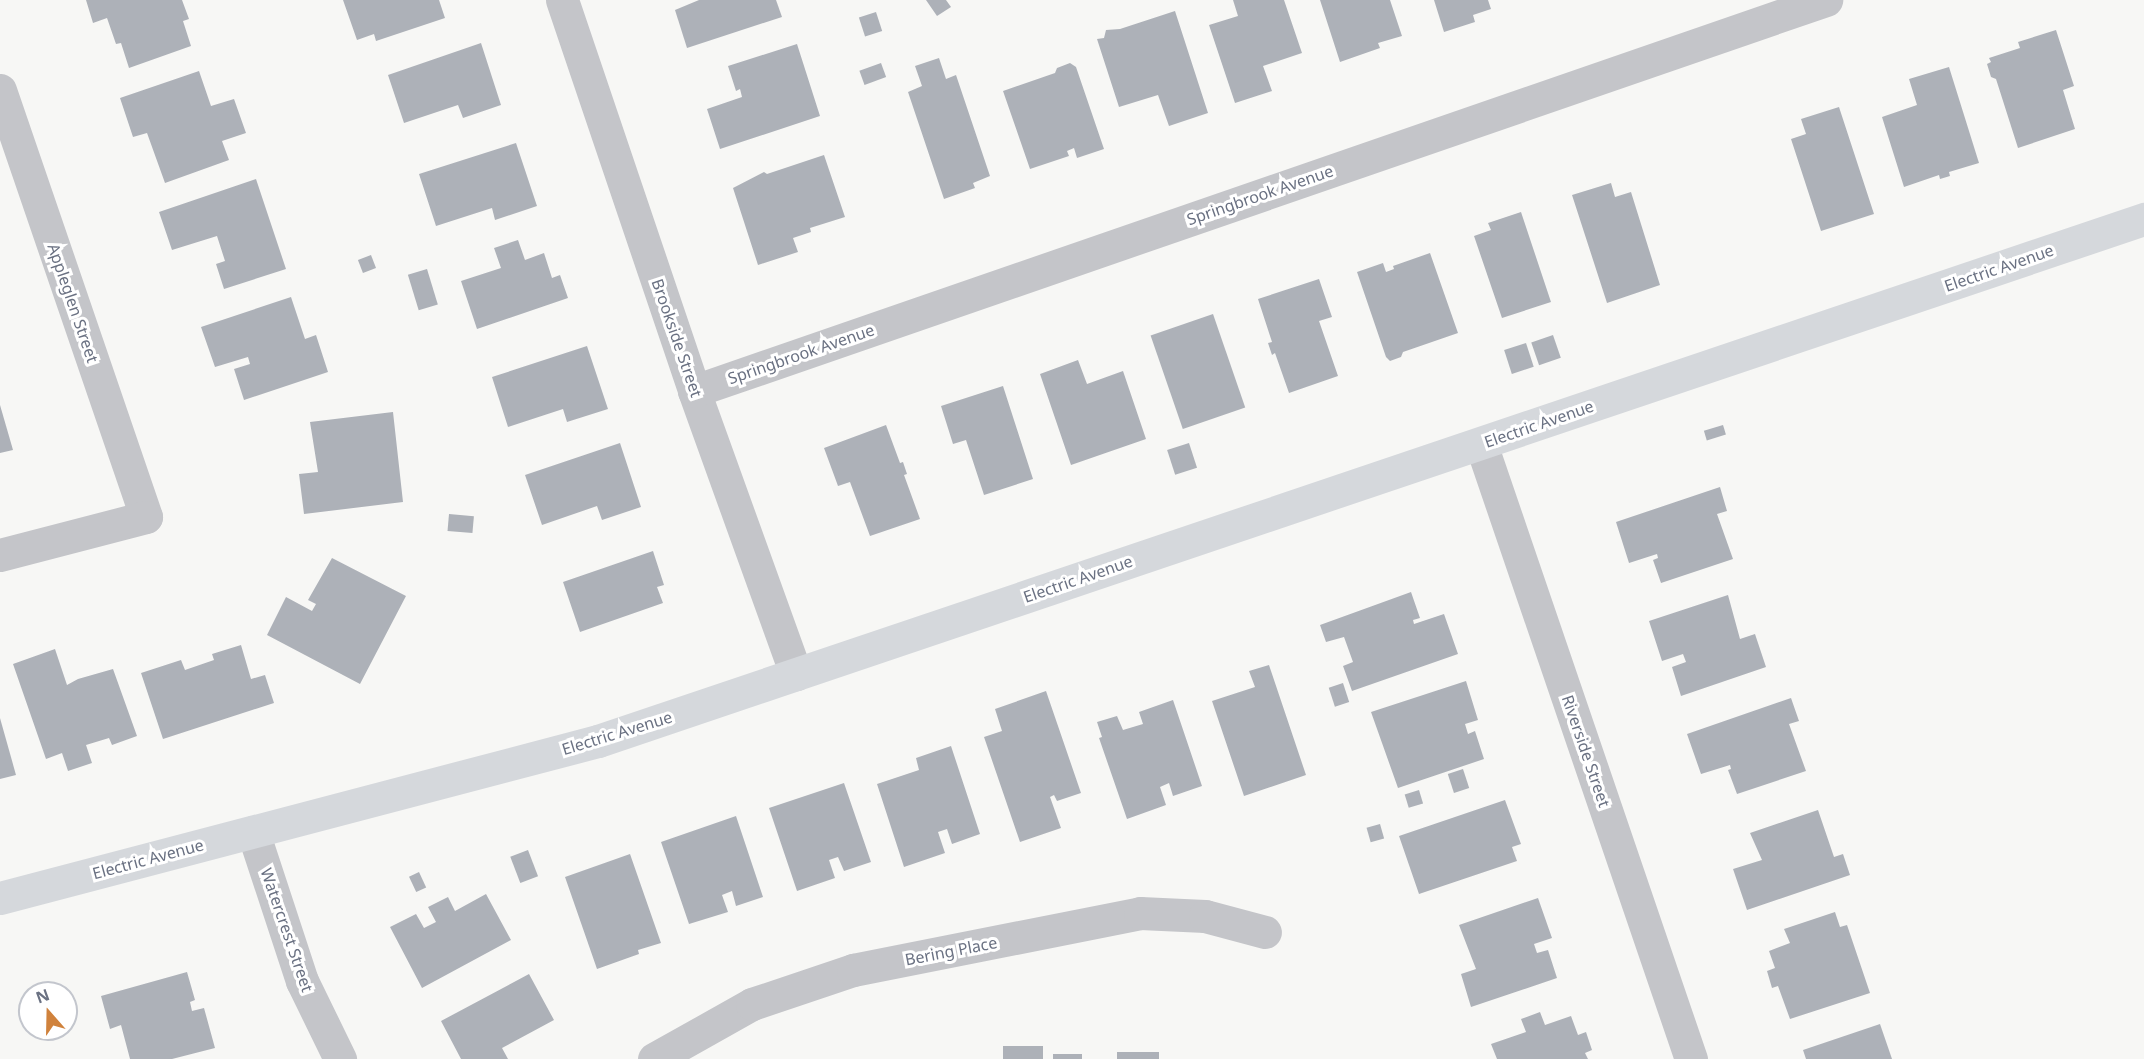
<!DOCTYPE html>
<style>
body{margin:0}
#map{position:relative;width:2144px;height:1059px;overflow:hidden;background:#f7f7f5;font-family:"Noto Sans",sans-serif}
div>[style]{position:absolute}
.building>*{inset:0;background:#adb1b8;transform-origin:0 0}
.street>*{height:33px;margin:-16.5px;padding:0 16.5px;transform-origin:16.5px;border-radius:16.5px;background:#c4c5c9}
.secondary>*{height:33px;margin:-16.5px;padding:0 16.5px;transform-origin:16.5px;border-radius:16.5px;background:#d5d8dc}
span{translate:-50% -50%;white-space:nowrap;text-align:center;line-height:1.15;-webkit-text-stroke:6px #fff;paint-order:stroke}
.street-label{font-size:16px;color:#6a7182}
.north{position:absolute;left:18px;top:981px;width:60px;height:60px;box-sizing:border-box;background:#fff;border:2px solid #c3c6cd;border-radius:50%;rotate:340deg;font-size:16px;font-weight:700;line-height:24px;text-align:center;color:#6a7182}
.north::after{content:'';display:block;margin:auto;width:21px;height:27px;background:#d0823c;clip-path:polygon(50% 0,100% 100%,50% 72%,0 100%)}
</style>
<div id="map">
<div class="building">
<i style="clip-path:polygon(86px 0,182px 0,189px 19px,183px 21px,191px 46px,129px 68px,121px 43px,116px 44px,107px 18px,93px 23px)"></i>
<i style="clip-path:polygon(343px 0,439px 0,445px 18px,376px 41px,374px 34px,357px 40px)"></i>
<i style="clip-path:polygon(699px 0,776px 0,782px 17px,687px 48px,675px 10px)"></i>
<i style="clip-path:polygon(926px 0,946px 0,951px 7px,937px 16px)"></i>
<i style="clip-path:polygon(1233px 0,1284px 0,1302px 53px,1263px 66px,1272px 91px,1235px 103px,1209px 25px,1238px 16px)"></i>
<i style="clip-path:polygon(1320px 0,1390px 0,1402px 36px,1378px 43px,1380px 48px,1340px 62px)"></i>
<i style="clip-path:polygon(1434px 0,1488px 0,1491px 9px,1473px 15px,1475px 22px,1444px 32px)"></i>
<i style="clip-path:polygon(1175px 11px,1208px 113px,1169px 126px,1158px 95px,1119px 107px,1097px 39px,1104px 38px,1106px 30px,1120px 29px)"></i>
<i style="left:876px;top:12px;width:20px;height:18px;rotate:72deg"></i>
<i style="clip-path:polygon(2056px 30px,2074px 86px,2063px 90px,2075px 129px,2018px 148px,1996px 79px,1991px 77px,1987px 64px,1991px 62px,1989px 58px,2020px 48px,2018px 42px)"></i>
<i style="clip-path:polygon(481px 43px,501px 105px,463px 118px,458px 105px,404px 123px,388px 75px)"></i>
<i style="clip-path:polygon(797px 44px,820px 116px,720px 149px,707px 109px,742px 97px,740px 89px,736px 91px,728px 66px)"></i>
<i style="clip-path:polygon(939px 58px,946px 79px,956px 75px,990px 176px,973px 183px,975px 188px,944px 199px,908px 92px,922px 86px,915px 66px)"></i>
<i style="left:881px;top:63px;width:15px;height:23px;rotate:70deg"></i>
<i style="clip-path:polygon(1070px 63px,1076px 67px,1104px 149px,1077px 158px,1074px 148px,1067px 151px,1069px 156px,1030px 169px,1003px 91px,1055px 73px,1057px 68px)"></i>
<i style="clip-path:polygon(1949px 67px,1979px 163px,1949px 172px,1950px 176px,1940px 179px,1939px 175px,1904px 187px,1882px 117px,1917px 105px,1909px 79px)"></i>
<i style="clip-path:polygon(199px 71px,211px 106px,234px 99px,246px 133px,222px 141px,229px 160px,165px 183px,147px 133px,133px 137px,120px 98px)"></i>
<i style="clip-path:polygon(1839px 107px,1874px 214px,1821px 231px,1791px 139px,1806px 134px,1801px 119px)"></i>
<i style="clip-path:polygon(516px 143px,537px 206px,495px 220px,492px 208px,436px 226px,419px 174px)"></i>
<i style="clip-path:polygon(824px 155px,845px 217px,810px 228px,811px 232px,793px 238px,798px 252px,758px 265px,733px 188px,764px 172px,767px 174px)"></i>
<i style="clip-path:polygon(256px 179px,286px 269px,224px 289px,216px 264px,225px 261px,217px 236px,172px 250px,159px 212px)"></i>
<i style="clip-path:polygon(1611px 183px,1615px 197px,1631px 192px,1660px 285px,1607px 303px,1572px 195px)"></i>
<i style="clip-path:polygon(1521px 212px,1551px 302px,1502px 318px,1474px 236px,1491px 230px,1488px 223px)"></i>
<i style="clip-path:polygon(518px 240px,525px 260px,544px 253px,552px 278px,560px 275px,568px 298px,477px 329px,461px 281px,501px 268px,494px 248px)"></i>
<i style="clip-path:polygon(1430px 253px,1458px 333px,1403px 352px,1401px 357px,1390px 361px,1386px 357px,1357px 272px,1383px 263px,1386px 272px,1394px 269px,1393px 266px)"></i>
<i style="left:371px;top:255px;width:14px;height:14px;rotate:69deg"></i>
<i style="left:427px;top:269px;width:37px;height:20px;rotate:73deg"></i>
<i style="clip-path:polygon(1319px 279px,1332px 317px,1319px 321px,1338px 376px,1289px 393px,1275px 353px,1272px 355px,1268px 343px,1272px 342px,1258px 299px)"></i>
<i style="clip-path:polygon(291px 297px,305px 339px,316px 335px,328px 372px,244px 400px,234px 369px,250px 364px,248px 357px,215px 367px,201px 327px)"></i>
<i style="left:1213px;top:314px;width:99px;height:66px;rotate:71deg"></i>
<i style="left:1553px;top:335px;width:24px;height:23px;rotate:71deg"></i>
<i style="left:1526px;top:343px;width:25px;height:23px;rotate:72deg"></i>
<i style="clip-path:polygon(587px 346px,608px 409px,567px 422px,563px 409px,508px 427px,492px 377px)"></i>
<i style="clip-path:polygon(1078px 360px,1087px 384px,1123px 371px,1146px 439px,1071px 465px,1040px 374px)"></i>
<i style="clip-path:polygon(1003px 386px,1033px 479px,984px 495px,966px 440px,953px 444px,941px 406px)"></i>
<i style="clip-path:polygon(0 405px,13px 450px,0 453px)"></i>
<i style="clip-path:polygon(393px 412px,403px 502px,304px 514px,299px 474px,318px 472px,310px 422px)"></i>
<i style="clip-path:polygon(886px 425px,900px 463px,903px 462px,907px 474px,904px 475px,920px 519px,870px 536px,850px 482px,838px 486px,824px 448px)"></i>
<i style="left:1723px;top:425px;width:10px;height:20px;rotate:73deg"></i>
<i style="clip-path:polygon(620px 443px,641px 507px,602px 520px,597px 506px,542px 525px,525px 475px)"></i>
<i style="left:1189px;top:443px;width:26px;height:23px;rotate:72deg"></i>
<i style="clip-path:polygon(1720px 487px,1727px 511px,1717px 514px,1733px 559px,1661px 583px,1653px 560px,1658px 558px,1657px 554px,1629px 563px,1616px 522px)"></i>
<i style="left:449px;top:514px;width:25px;height:17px;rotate:5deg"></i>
<i style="clip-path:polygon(653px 551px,664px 585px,657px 587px,663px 603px,580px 632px,563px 582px)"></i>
<i style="clip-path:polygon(332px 558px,406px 596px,360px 684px,267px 635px,286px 597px,312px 611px,316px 604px,308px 600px)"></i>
<i style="clip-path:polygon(1411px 592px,1420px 618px,1413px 620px,1414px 624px,1444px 614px,1458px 654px,1352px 691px,1343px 666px,1353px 662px,1344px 637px,1326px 642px,1320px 625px)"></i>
<i style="clip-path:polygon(1728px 595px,1740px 639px,1755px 634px,1766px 667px,1681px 696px,1672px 667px,1686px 662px,1683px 654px,1662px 661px,1649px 621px)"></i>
<i style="clip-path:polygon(241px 645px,251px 679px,265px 675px,274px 703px,163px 739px,141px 673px,181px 660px,185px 670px,214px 660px,212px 654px)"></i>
<i style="clip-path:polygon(55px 649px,67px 685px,78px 679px,113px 669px,137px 736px,112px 745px,109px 738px,86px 745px,92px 763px,68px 771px,62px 753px,46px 759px,13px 664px)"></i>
<i style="clip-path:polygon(1269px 665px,1306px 775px,1244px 796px,1212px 701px,1255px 687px,1249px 671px)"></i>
<i style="clip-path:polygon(1466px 681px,1478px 720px,1465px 724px,1468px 734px,1475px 731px,1484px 759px,1398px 788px,1371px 712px)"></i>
<i style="left:1343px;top:683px;width:20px;height:15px;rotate:72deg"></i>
<i style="clip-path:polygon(1046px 691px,1081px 793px,1057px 801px,1054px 795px,1050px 797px,1061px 828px,1020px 842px,984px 737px,1002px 731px,995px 709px)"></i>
<i style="clip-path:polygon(1791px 698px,1799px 721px,1789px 724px,1806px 771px,1737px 794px,1728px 770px,1731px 769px,1730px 765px,1701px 774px,1687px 734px)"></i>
<i style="clip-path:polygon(1173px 700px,1202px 786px,1173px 796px,1169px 783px,1160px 787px,1166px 805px,1127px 819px,1099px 738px,1102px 737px,1097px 722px,1117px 716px,1123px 730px,1143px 724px,1139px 712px)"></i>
<i style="clip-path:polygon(0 718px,16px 775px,0 779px)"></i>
<i style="clip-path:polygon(951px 746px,980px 834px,952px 844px,947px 829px,938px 832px,945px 853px,904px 867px,877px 784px,919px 770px,916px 758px)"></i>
<i style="left:1463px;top:769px;width:20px;height:16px;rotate:72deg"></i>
<i style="clip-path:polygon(844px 783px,871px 862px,844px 871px,838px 857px,829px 860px,835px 878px,797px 891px,769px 808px)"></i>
<i style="left:1419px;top:790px;width:14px;height:15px;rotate:73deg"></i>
<i style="clip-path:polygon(1505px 800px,1521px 844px,1512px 847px,1517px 861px,1419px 894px,1399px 836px)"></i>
<i style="clip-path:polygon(1818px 810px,1834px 857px,1843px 854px,1850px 875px,1747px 910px,1733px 869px,1762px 860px,1750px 833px)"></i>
<i style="clip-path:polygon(736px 816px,763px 897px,736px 906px,732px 891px,722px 895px,728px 912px,689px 924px,661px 842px)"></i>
<i style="left:1380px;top:824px;width:15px;height:14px;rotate:74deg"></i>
<i style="left:528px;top:850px;width:28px;height:19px;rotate:69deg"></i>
<i style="clip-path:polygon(630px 854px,661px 943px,638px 950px,639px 954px,597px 969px,565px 877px)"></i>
<i style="left:419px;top:872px;width:17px;height:11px;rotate:65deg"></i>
<i style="clip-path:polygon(486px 894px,511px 940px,422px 988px,390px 927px,416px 914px,424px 928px,436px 922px,428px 907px,448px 897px,455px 911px)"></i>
<i style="clip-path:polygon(1538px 898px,1552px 938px,1534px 944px,1537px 953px,1548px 950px,1557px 978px,1471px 1007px,1461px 974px,1476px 969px,1459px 925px)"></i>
<i style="clip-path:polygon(1835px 912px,1840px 927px,1847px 925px,1870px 993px,1790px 1019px,1778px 986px,1772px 988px,1767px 971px,1775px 968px,1769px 951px,1790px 943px,1784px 929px)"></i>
<i style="clip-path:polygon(187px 972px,195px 1000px,190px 1002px,192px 1011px,204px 1008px,215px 1048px,172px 1059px,130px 1059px,121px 1025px,110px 1029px,101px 996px)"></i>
<i style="clip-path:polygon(529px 974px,554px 1020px,502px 1048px,508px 1059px,461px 1059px,441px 1021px)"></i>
<i style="clip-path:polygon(1540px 1012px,1545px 1025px,1571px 1016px,1578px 1035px,1586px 1032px,1592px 1050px,1585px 1053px,1588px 1059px,1497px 1059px,1491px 1044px,1526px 1032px,1521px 1019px)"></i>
<i style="clip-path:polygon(1880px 1024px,1892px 1059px,1806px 1059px,1803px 1050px)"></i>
<i style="left:1003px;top:1046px;width:40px;height:13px"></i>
<i style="left:1117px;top:1052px;width:42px;height:7px"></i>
<i style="left:1053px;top:1054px;width:29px;height:5px"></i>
</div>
<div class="street">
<i style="left:562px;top:0;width:413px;rotate:71.3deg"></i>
<i style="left:694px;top:391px;width:301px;rotate:70.2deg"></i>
<i style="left:0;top:90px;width:451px;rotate:71.1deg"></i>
<i style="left:146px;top:517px;width:151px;rotate:165.4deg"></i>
<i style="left:694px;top:391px;width:1198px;rotate:-19.06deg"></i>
<i style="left:1481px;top:444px;width:650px;rotate:71.15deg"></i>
<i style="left:253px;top:832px;width:157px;rotate:71.8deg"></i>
<i style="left:302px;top:981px;width:87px;rotate:64deg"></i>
<i style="left:654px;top:1059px;width:112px;rotate:-29.3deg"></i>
<i style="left:752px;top:1004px;width:107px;rotate:-18.6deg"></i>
<i style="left:853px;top:970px;width:293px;rotate:-11.2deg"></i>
<i style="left:1140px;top:913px;width:65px;rotate:2.6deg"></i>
<i style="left:1205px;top:916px;width:62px;rotate:14.9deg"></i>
</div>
<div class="secondary">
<i style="left:0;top:898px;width:618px;rotate:-14.71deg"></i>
<i style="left:598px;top:741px;width:1632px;rotate:-18.66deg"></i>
</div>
<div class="street-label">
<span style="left:1260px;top:195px;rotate:-19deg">Springbrook Avenue</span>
<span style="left:1999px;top:268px;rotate:-19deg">Electric Avenue</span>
<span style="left:73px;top:303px;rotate:71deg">Appleglen Street</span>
<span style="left:677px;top:338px;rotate:71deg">Brookside Street</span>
<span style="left:801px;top:354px;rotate:-19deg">Springbrook Avenue</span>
<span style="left:1539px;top:424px;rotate:-19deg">Electric Avenue</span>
<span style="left:1078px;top:579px;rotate:-19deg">Electric Avenue</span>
<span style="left:617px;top:733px;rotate:-17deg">Electric Avenue</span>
<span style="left:1586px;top:751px;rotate:71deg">Riverside Street</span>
<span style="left:148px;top:859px;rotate:-15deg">Electric Avenue</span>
<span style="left:287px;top:930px;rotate:71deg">Watercrest Street</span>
<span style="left:951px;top:951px;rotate:-11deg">Bering Place</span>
</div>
<div class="north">N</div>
</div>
